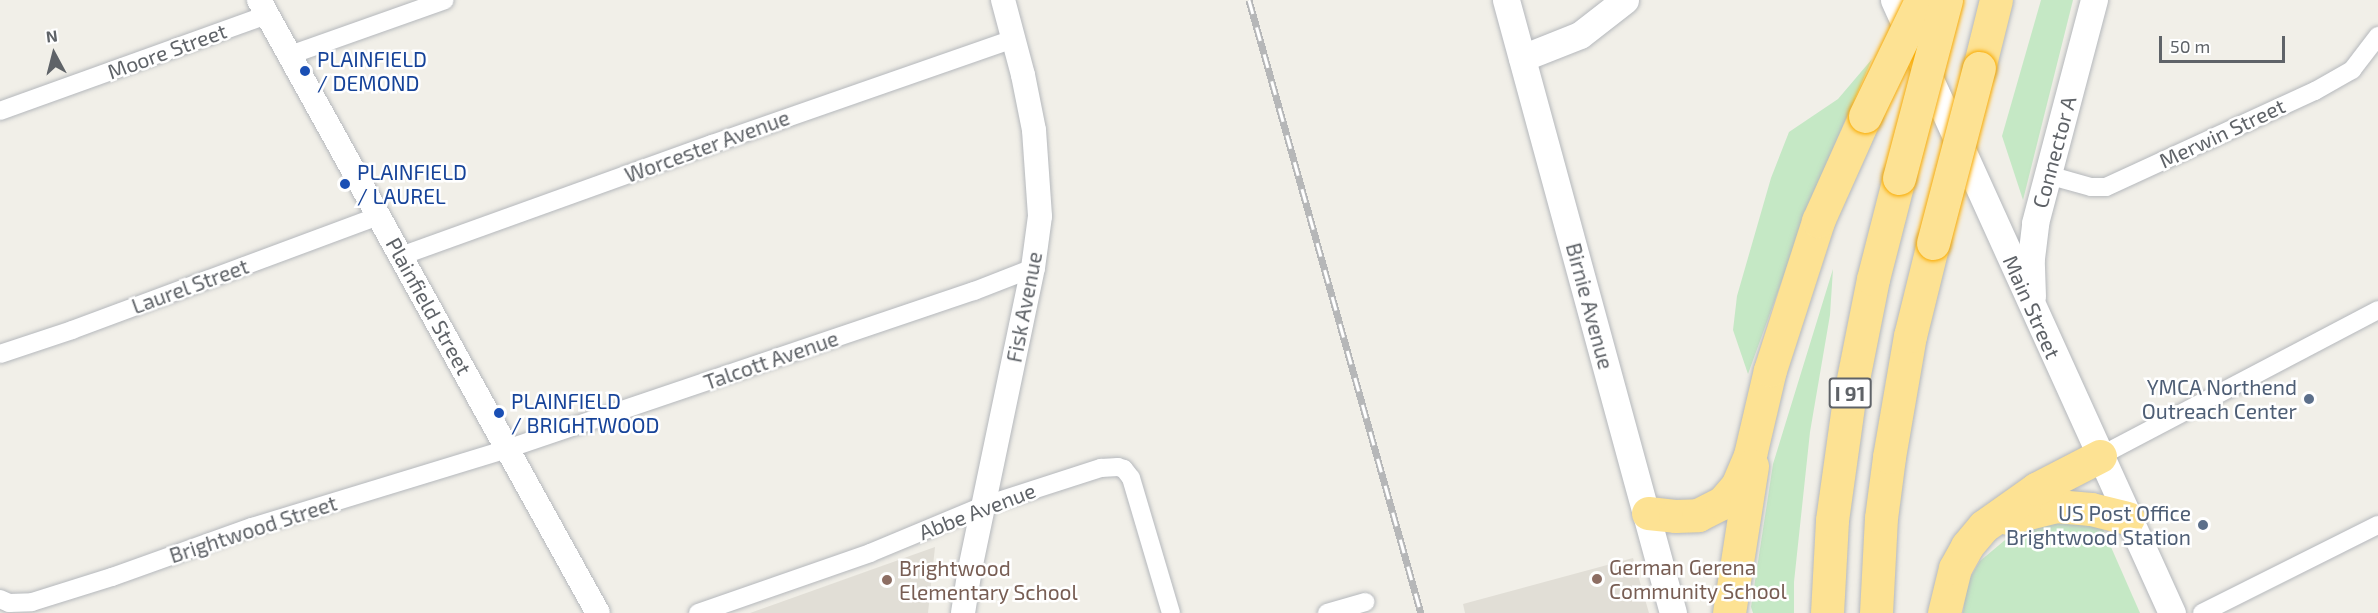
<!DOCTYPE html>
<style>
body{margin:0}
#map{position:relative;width:2378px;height:613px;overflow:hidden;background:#f1efe8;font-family:"Exo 2",sans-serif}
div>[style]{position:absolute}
.education>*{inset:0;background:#e1ded6}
.green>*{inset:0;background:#c5e8c5}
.roads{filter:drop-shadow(0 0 2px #b5b8bc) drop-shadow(0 0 2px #b5b8bc)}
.minor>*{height:18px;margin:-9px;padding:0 9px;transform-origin:9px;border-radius:9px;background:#fff}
.tertiary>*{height:24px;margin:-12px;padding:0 12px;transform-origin:12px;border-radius:12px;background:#fff}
.secondary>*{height:27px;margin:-13.5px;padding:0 13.5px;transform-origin:13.5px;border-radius:13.5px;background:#fff}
.motorway>*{height:33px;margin:-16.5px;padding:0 16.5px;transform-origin:16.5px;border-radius:16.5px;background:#fde293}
.rail>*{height:7px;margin-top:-3.5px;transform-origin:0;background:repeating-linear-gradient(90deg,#fff 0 14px,#b6b7b8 0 28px);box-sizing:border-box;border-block:2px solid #b6b7b8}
.bridges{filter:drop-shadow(0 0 2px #f9ab00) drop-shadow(0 0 2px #f9ab00)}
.motorway-bridge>*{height:33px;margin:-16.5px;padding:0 16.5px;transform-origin:16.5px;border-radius:16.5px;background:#fde293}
.dots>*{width:16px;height:16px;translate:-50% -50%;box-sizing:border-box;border:3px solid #fff;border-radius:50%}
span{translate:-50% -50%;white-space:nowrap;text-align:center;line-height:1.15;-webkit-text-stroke:5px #fff;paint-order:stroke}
.shield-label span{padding:2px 4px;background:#fff;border:2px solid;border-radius:4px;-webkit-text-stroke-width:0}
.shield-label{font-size:20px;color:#5f6368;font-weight:700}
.street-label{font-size:21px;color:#5f6368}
.transit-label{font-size:21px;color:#164399}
.left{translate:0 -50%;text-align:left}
.service-label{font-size:21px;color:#4e5e75}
.right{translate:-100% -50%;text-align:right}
.education-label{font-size:21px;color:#785e54}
.north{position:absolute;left:24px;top:24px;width:60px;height:60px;-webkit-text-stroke:4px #fff;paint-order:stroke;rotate:353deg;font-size:16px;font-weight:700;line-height:24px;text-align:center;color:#5f6368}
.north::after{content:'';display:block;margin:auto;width:21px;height:27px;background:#5f6368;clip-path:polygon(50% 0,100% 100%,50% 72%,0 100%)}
.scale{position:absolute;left:2159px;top:36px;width:126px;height:27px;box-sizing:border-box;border:3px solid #5f6368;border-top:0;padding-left:8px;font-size:18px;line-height:21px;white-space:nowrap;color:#5f6368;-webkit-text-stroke:4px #fff;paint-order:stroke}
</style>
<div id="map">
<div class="education">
<i style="clip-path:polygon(935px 547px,928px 613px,750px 613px)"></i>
<i style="clip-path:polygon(1633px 558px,1649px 613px,1465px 613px,1463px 604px)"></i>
</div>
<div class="green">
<i style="clip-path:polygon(2041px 0,2073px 0,2023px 200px,2002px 136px)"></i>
<i style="clip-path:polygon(1872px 59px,1815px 190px,1748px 374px,1733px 330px,1737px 296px,1771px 178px,1789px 132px,1838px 99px)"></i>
<i style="clip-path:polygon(1833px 269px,1830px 315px,1810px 432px,1794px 582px,1794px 613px,1753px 613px,1751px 607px,1773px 464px)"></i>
<i style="clip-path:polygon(2044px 519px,2100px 522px,2140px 613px,1963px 613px,1967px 583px,1980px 561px,2017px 530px)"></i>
</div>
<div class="roads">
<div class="minor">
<i style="left:290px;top:55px;width:164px;rotate:-19.5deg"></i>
<i style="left:0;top:111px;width:284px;rotate:-19.8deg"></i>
<i style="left:2048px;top:175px;width:45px;rotate:15.6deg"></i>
<i style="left:2091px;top:187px;width:15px"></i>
<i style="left:2106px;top:187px;width:230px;rotate:-24.7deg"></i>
<i style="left:2315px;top:91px;width:43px;rotate:-29.6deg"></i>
<i style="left:2352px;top:70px;width:43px;rotate:-52.6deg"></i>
<i style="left:401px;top:256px;width:331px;rotate:-19.8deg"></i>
<i style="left:712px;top:144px;width:320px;rotate:-19.2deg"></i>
<i style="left:0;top:354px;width:76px;rotate:-18.4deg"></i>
<i style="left:72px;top:330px;width:327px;rotate:-20.4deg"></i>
<i style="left:2100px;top:456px;width:314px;rotate:-27.7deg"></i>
<i style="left:0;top:599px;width:10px;rotate:24deg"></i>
<i style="left:9px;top:603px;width:23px;rotate:-2deg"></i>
<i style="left:32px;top:602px;width:84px;rotate:-17.4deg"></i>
<i style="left:112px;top:577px;width:149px;rotate:-19.7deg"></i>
<i style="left:252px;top:527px;width:267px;rotate:-17deg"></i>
<i style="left:507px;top:449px;width:493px;rotate:-18.7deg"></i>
<i style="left:974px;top:291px;width:63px;rotate:-21.3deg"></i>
<i style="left:698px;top:613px;width:182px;rotate:-19.2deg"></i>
<i style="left:870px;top:553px;width:122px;rotate:-22.6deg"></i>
<i style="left:983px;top:506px;width:124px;rotate:-17.9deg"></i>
<i style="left:1101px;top:468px;width:17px;rotate:-3deg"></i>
<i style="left:1118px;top:467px;width:6px;rotate:18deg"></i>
<i style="left:1124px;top:469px;width:11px;rotate:52deg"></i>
<i style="left:1131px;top:478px;width:141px;rotate:73.5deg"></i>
<i style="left:1327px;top:613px;width:40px;rotate:-16deg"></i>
<i style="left:2202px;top:613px;width:197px;rotate:-26.6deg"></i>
</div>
<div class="tertiary">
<i style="left:259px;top:0;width:700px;rotate:61.06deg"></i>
<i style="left:963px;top:613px;width:39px;rotate:-81deg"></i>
<i style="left:969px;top:574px;width:313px;rotate:-78.2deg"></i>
<i style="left:1033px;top:268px;width:52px;rotate:-82.3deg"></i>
<i style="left:1040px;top:216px;width:86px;rotate:-94deg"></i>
<i style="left:1034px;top:130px;width:56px;rotate:-101.3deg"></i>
<i style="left:1023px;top:75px;width:78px;rotate:-104.9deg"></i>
</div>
<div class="secondary">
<i style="left:1506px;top:0;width:635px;rotate:74.76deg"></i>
<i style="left:1894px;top:0;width:673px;rotate:65.61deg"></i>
<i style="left:1522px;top:58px;width:62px;rotate:-21.6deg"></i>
<i style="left:1580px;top:35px;width:57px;rotate:-37.9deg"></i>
<i style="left:2032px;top:296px;width:38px;rotate:-92deg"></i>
<i style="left:2031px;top:258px;width:35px;rotate:-83deg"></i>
<i style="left:2035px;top:223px;width:231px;rotate:-75.2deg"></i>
</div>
<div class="motorway">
<i style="left:1979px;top:68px;width:70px;rotate:-76deg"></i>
<i style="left:1648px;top:513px;width:27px;rotate:6deg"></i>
<i style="left:1675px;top:516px;width:23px;rotate:-2deg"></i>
<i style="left:1698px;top:515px;width:27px;rotate:-27deg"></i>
<i style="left:1722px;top:503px;width:23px;rotate:-49deg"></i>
<i style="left:1737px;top:486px;width:34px;rotate:-67deg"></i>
<i style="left:1750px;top:455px;width:87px;rotate:-76.8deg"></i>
<i style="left:1770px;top:370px;width:157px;rotate:-72.1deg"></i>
<i style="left:1818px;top:221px;width:115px;rotate:-65.9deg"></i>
<i style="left:2008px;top:518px;width:49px;rotate:-14deg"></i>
<i style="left:2056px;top:506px;width:35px;rotate:5deg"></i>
<i style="left:2091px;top:509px;width:38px;rotate:14deg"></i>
<i style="left:1729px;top:613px;width:149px;rotate:-81.1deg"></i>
<i style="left:1827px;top:613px;width:93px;rotate:-86.9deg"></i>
<i style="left:1832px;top:520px;width:122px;rotate:-82deg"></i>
<i style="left:1849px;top:399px;width:122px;rotate:-78.7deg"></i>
<i style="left:1873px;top:279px;width:104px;rotate:-75.6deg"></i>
<i style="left:1876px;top:613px;width:95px;rotate:-87deg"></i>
<i style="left:1881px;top:518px;width:62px;rotate:-82.5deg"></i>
<i style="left:1889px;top:457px;width:123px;rotate:-80.2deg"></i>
<i style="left:1910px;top:336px;width:96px;rotate:-76.1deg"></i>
<i style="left:1944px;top:613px;width:46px;rotate:-76.3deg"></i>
<i style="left:1955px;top:568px;width:25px;rotate:-61deg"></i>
<i style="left:1967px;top:546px;width:26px;rotate:-50deg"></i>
<i style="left:1984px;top:526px;width:64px;rotate:-35.4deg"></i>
<i style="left:2036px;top:489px;width:72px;rotate:-27.3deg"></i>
</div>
</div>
<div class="rail">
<i style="left:1249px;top:0;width:637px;rotate:74.33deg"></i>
</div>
<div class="bridges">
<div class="motorway-bridge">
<i style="left:1865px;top:116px;width:129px;rotate:-64.2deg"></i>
<i style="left:1899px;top:178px;width:184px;rotate:-75.2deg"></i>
<i style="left:1933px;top:243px;width:181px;rotate:-75.3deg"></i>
</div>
</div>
<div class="dots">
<i style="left:305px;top:71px;background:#1a4fb4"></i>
<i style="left:345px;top:184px;background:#1a4fb4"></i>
<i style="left:2309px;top:399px;background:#5c6f8a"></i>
<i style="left:499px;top:413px;background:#1a4fb4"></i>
<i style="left:2203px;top:525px;background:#5c6f8a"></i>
<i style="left:1597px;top:579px;background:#8d6e63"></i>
<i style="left:887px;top:580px;background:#8d6e63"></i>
</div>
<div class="shield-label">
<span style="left:1850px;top:393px">I 91</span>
</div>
<div class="street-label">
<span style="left:167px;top:51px;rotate:-20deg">Moore Street</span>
<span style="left:2222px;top:133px;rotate:-25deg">Merwin Street</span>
<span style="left:707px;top:146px;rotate:-20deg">Worcester Avenue</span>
<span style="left:2054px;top:152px;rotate:-75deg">Connector A</span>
<span style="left:190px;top:286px;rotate:-20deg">Laurel Street</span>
<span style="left:429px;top:306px;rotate:61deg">Plainfield Street</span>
<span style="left:1590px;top:306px;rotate:75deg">Birnie Avenue</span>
<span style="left:1024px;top:307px;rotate:-79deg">Fisk Avenue</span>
<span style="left:2032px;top:307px;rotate:66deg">Main Street</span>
<span style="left:771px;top:360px;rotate:-19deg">Talcott Avenue</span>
<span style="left:977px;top:511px;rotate:-21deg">Abbe Avenue</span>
<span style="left:253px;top:529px;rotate:-18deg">Brightwood Street</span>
</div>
<div class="transit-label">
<span class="left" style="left:317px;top:71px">PLAINFIELD<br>/ DEMOND</span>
<span class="left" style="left:357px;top:184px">PLAINFIELD<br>/ LAUREL</span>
<span class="left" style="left:511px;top:413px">PLAINFIELD<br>/ BRIGHTWOOD</span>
</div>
<div class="service-label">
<span class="right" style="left:2297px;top:399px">YMCA Northend<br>Outreach Center</span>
<span class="right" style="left:2191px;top:525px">US Post Office<br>Brightwood Station</span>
</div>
<div class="education-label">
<span class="left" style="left:1609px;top:579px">German Gerena<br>Community School</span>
<span class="left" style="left:899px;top:580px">Brightwood<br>Elementary School</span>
</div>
<div class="north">N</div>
<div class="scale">50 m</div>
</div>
